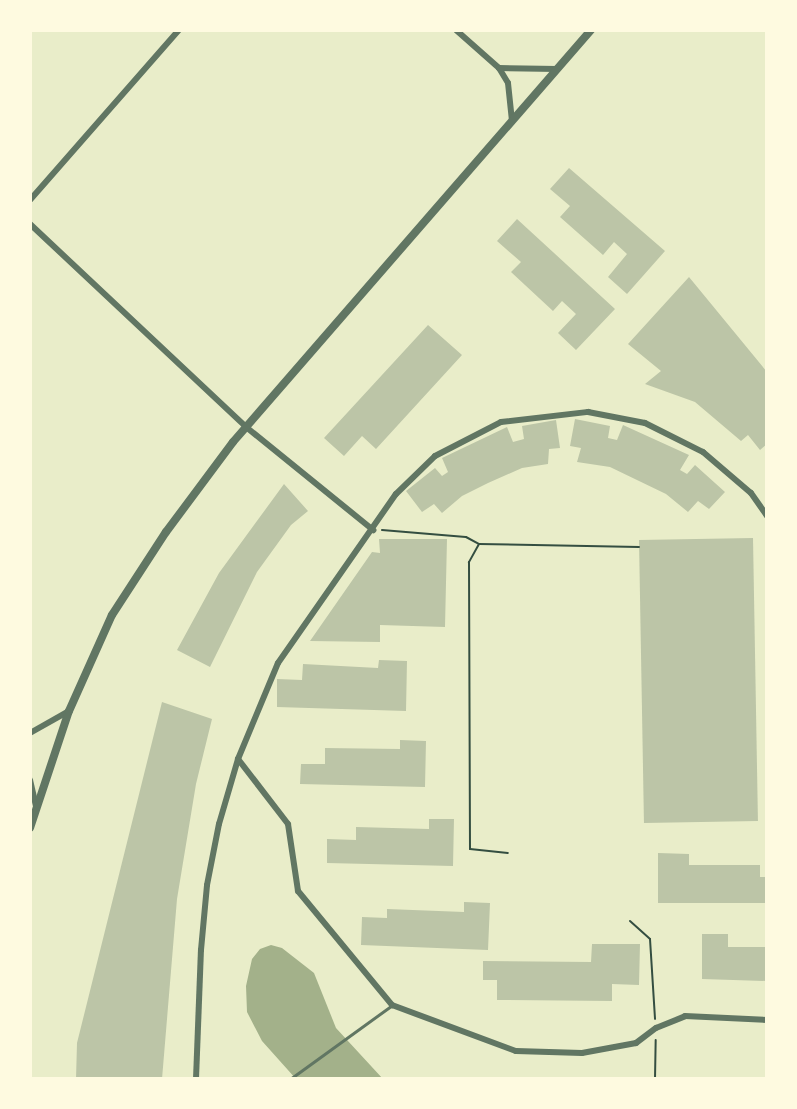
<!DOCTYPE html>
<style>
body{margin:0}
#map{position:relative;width:797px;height:1109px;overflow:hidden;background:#e9edc9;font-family:Cabin,sans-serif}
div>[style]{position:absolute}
.water>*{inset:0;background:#a3b18a}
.building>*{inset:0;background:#bcc5a7;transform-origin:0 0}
.path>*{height:2px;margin:-1px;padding:0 1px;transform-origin:1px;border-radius:1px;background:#344e41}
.service>*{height:3px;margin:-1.5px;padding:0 1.5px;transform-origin:1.5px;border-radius:1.5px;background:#617663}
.minor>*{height:6px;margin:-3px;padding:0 3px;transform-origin:3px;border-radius:3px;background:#617663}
.tertiary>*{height:8px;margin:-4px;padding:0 4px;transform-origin:4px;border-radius:4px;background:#617663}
span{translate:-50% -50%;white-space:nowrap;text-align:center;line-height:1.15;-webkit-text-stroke:6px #fefae0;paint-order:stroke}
.frame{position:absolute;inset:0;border:32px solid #fefae0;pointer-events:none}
</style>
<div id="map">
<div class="water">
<i style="clip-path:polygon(271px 945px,282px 948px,314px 973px,336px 1028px,383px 1079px,296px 1079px,262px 1041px,247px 1012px,246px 986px,252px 959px,260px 949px)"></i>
</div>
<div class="building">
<i style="clip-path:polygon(569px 168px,665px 251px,627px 294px,608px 277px,627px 254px,614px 242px,603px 255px,560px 217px,570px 206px,550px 189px)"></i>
<i style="clip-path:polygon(517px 219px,615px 309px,576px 350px,558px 333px,576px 314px,562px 301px,553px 311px,511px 272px,521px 262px,497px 241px)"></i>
<i style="clip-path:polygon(689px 277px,767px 372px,767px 444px,760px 450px,748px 435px,741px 441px,695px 402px,645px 384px,661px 371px,628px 344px)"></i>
<i style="clip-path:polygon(428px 325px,462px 355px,376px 449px,362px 436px,344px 456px,324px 438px)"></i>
<i style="clip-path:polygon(575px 419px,610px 426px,608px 438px,617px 440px,623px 425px,689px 455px,680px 470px,687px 474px,695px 465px,725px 492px,709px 509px,698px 501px,688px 512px,666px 494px,610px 467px,577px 462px,581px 448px,570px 446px)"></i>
<i style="clip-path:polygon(556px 420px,560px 448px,549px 449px,548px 464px,522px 468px,488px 483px,462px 496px,442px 513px,434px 504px,422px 512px,406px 491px,435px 468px,442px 476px,448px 472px,442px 458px,507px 427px,513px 442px,524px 439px,522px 426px)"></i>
<i style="clip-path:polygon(284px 484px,308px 511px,291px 525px,257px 572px,210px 667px,177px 650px,219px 573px)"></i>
<i style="left:753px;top:538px;width:283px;height:114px;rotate:89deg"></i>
<i style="clip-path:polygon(379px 539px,447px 539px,445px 627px,380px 625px,380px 642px,310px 641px,372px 552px,380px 553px)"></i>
<i style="clip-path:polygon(379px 660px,407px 661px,406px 711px,277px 707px,277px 679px,302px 680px,303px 664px,378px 668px)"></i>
<i style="clip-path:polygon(162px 702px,212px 719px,196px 784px,177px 899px,162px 1079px,76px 1079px,77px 1043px)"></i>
<i style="clip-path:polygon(400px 740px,426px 741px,425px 787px,300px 784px,301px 764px,325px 764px,325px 748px,400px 749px)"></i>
<i style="clip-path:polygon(429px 819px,454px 819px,453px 866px,327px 863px,327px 839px,356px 840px,356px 827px,429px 829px)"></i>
<i style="clip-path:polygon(658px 853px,689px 854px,689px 865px,760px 865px,760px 877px,767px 877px,767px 903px,658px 903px)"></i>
<i style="clip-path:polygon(464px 902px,490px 903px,488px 950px,361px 945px,362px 917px,387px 918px,387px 909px,464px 912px)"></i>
<i style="clip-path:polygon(702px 934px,728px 934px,728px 947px,767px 947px,767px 981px,702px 979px)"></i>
<i style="clip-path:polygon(592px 944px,640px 944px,639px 985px,612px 984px,612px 1001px,497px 1000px,497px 980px,483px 980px,483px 961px,591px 962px)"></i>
</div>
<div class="path">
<i style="left:382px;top:530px;width:84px;rotate:4.8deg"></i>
<i style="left:466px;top:537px;width:15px;rotate:28deg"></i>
<i style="left:479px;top:544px;width:160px;rotate:1.1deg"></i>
<i style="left:479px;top:544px;width:21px;rotate:119deg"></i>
<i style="left:469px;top:562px;width:287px;rotate:89.8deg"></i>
<i style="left:470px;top:849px;width:38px;rotate:6deg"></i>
<i style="left:630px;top:921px;width:27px;rotate:42deg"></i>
<i style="left:650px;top:939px;width:80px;rotate:86.4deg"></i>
<i style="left:655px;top:1079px;width:39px;rotate:-89deg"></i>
</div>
<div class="service">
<i style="left:290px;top:1079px;width:125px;rotate:-35.9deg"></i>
</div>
<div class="minor">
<i style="left:456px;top:30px;width:57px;rotate:41.5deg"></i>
<i style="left:499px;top:68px;width:17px;rotate:59deg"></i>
<i style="left:508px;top:83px;width:38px;rotate:84deg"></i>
<i style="left:499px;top:68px;width:58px;rotate:1deg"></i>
<i style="left:30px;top:200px;width:226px;rotate:-48.8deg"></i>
<i style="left:30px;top:224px;width:296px;rotate:43.2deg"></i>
<i style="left:246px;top:427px;width:164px;rotate:39deg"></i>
<i style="left:30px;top:733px;width:45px;rotate:-29.4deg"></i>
<i style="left:238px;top:759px;width:82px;rotate:52.4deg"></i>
<i style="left:288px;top:824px;width:68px;rotate:81.5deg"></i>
<i style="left:298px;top:891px;width:148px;rotate:50.5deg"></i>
<i style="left:392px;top:1005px;width:132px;rotate:20.4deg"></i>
<i style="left:516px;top:1051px;width:66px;rotate:1.7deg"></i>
<i style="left:582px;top:1053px;width:55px;rotate:-10.5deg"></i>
<i style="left:636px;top:1043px;width:25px;rotate:-37deg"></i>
<i style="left:656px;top:1028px;width:31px;rotate:-22deg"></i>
<i style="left:685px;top:1016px;width:82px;rotate:2.8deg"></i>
<i style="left:30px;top:780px;width:28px;rotate:77deg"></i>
<i style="left:196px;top:1079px;width:129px;rotate:-87.8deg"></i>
<i style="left:201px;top:950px;width:65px;rotate:-84.7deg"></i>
<i style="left:207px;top:885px;width:62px;rotate:-78.9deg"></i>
<i style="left:219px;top:824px;width:68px;rotate:-73.7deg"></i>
<i style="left:238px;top:759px;width:104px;rotate:-67.4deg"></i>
<i style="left:278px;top:663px;width:206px;rotate:-55.1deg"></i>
<i style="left:396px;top:494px;width:54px;rotate:-44.3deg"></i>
<i style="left:435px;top:456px;width:74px;rotate:-27.3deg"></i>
<i style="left:501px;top:422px;width:88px;rotate:-6.6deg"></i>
<i style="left:588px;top:412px;width:58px;rotate:10.9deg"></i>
<i style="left:645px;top:423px;width:65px;rotate:26.6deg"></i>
<i style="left:703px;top:452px;width:63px;rotate:40.5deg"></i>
<i style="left:751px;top:493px;width:28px;rotate:55deg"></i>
</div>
<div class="tertiary">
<i style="left:30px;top:828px;width:123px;rotate:-71.6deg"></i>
<i style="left:69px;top:711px;width:105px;rotate:-65.9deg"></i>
<i style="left:112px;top:615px;width:99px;rotate:-57deg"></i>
<i style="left:166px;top:532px;width:112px;rotate:-53.3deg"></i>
<i style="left:233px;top:442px;width:546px;rotate:-49.01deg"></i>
</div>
<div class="frame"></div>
</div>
